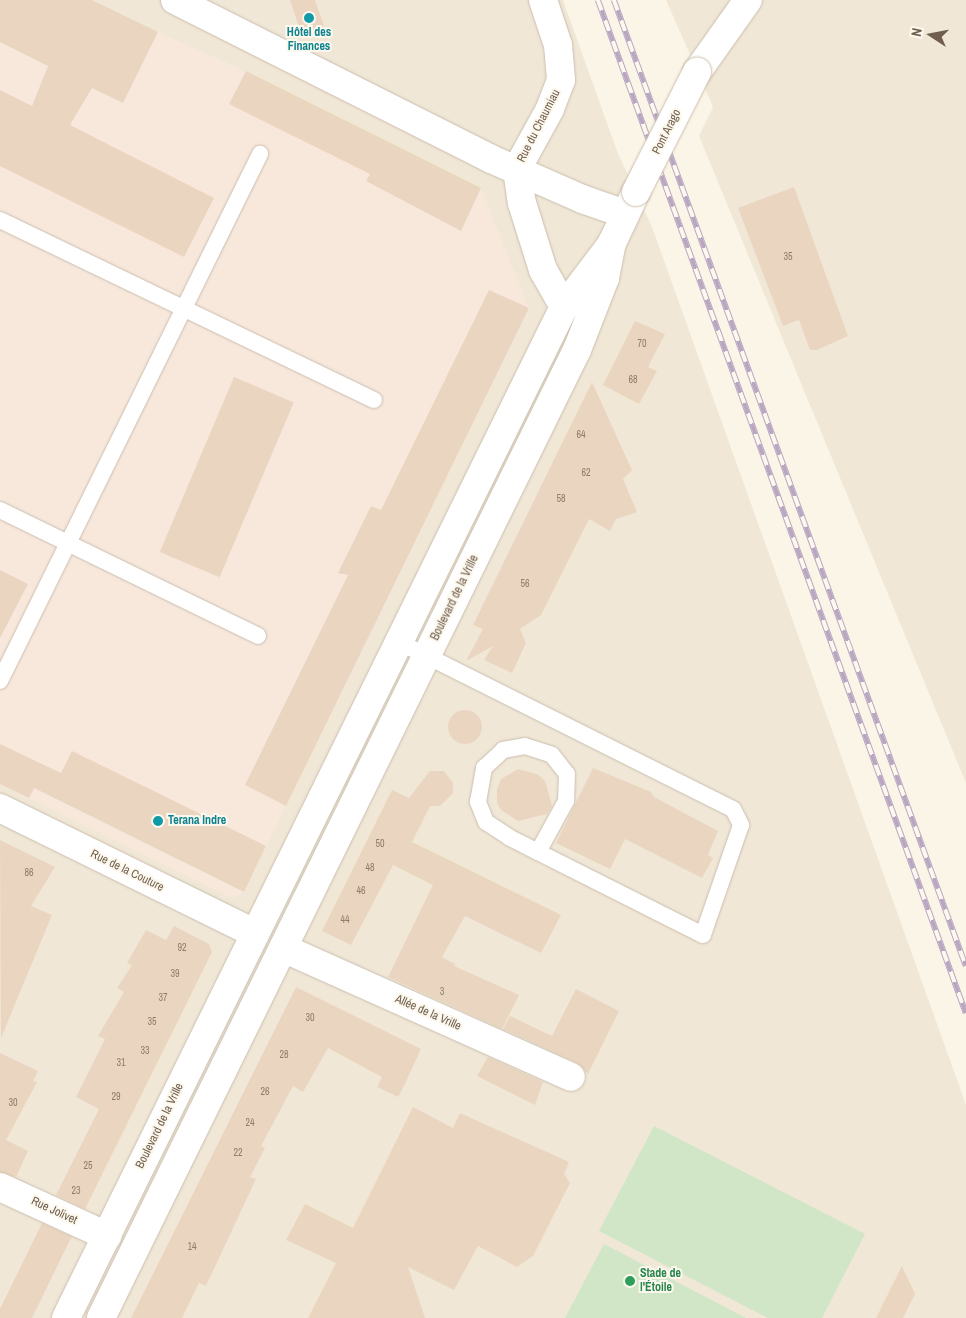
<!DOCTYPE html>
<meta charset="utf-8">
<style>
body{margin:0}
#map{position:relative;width:966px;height:1318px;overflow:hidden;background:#faf5e7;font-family:"Archivo Narrow",sans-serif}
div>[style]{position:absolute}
.residential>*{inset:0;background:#f0e7d6}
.commercial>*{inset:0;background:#f8e8dc}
.green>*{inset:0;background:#d0e6c7}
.building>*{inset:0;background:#ead6c0;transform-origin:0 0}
.round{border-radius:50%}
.roads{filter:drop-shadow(0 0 1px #cabeae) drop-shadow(0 0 1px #cabeae)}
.lane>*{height:16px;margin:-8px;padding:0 8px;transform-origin:8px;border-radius:8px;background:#fff}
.street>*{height:28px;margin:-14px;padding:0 14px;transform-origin:14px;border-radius:14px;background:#fff}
.secondary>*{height:28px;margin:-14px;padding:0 14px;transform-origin:14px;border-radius:14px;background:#fff}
.rail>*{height:5.5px;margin-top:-2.75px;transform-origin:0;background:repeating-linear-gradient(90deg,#fdf8ed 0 11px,#b9a7c2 0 22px);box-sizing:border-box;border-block:1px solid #b9a7c2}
.bridges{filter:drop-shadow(0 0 1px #ccbfad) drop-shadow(0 0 1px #ccbfad)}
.secondary-bridge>*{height:28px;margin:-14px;padding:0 14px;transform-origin:14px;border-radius:14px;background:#fff}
.dots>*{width:14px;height:14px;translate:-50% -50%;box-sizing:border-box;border:2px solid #fdf8ed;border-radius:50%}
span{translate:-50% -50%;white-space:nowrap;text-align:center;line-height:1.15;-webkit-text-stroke:4px #fdf8ed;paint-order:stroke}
.number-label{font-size:10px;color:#8e7d6b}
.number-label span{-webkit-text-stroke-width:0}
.culture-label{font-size:12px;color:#0d838f;font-weight:700}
.left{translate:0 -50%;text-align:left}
.street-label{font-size:12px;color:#705f4f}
.leisure-label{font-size:12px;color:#27864d;font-weight:700}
.north{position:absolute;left:906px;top:10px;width:50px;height:50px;-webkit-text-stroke:4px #fdf8ed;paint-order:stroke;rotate:281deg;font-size:14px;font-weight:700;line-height:20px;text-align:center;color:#705f4f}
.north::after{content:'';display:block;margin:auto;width:18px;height:22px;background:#705f4f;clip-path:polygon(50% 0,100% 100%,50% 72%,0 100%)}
</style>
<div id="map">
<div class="residential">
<i style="clip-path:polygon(0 0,563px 0,617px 151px,652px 227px,966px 1105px,966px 1318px,0 1318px)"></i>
<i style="clip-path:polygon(666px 0,966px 0,966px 783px,699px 136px,713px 107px)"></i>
</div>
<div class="commercial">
<i style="clip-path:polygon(0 0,158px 32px,246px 71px,481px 188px,529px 308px,244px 892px,234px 899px,0 784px)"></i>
</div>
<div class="green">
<i style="clip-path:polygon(654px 1126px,865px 1234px,822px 1318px,768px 1318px,599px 1231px)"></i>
<i style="clip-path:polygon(604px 1244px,746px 1318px,565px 1318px)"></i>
</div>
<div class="building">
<i style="clip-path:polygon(0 0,92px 0,158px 32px,123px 103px,92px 88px,70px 125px,214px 198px,184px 257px,0 166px,0 90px,32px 106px,48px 66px,0 42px)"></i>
<i style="clip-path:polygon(290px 0,315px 0,324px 26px,301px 33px)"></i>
<i style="clip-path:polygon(246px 71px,481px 188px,461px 231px,366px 181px,370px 174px,229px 104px)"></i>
<i style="clip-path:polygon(794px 187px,848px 336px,817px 350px,810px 350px,799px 320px,783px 326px,738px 208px)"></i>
<i style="clip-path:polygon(489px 290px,529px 308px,286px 806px,245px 785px,348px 575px,338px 573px,371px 506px,381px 510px)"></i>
<i style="clip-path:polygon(635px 321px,665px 334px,648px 367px,657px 371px,639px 404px,603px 385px)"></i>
<i style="left:234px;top:377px;width:65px;height:190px;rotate:23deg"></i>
<i style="clip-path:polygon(592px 382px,632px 470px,623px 479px,637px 512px,616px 519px,610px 531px,589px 519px,541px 615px,520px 629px,526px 643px,512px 673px,484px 660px,493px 646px,466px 661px,483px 629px,473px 625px)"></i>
<i style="clip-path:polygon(0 570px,28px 584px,0 638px)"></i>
<i class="round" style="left:448px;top:710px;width:34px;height:34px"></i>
<i style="clip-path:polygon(0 744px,61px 773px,72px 751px,266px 846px,244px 892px,34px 788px,29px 798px,0 784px)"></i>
<i style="clip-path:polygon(593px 768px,651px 792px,654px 797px,718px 831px,708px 855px,713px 858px,702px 878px,625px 839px,610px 869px,556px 843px)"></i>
<i style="clip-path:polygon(518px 769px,537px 774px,545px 781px,552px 806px,547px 814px,518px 821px,501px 810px,497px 803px,497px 789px,501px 779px)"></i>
<i style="clip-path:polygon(430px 771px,444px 771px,453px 783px,453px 793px,440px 806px,430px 806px,412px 842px,561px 915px,541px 953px,465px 916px,442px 957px,455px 964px,454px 966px,519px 995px,502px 1029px,388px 977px,433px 885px,393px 865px,351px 945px,322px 931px,392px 790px,409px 798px)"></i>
<i style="clip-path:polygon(0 840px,55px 867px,31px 906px,52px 915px,1px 1038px)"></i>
<i style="clip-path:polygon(174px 926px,209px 944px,212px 952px,85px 1209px,56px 1195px,99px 1109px,76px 1097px,105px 1039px,98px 1036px,124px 992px,117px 988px,132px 965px,127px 963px,146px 930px,166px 940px)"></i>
<i style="clip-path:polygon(296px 987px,421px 1049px,404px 1086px,398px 1097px,377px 1087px,382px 1077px,328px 1048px,303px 1092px,293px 1086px,261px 1146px,265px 1148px,250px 1177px,256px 1179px,206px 1286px,199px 1283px,182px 1318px,131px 1318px)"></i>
<i style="clip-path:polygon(576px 989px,619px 1011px,588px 1074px,577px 1063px,503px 1029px,510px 1016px,552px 1036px)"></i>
<i style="clip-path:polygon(0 1053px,38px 1071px,33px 1081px,37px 1082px,6px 1140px,28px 1151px,16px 1177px,0 1172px)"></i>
<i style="clip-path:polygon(488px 1057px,543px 1082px,535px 1105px,477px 1076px)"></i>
<i style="clip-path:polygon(413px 1107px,453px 1128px,460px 1113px,569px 1162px,564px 1174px,570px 1183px,533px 1256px,517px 1267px,478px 1246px,454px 1290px,408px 1267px,425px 1318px,308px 1318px,336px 1263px,286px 1240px,305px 1204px,353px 1228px)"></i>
<i style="clip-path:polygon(42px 1223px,72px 1237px,69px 1242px,32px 1318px,0 1318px,0 1309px)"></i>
<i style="clip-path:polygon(902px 1266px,915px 1294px,903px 1318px,876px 1318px)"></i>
</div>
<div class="roads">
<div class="lane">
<i style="left:0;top:220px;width:415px;rotate:25.7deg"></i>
<i style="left:0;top:510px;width:287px;rotate:26deg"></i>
<i style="left:399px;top:642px;width:373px;rotate:26.6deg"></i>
<i style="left:733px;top:809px;width:18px;rotate:63deg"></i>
<i style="left:741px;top:825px;width:116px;rotate:109.1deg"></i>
<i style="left:703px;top:935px;width:185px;rotate:-153.3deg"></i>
<i style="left:538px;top:852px;width:33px;rotate:-153deg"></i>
<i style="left:509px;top:837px;width:27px;rotate:-147deg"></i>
<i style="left:486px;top:822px;width:22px;rotate:-112deg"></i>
<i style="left:478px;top:802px;width:35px;rotate:-80deg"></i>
<i style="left:484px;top:768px;width:26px;rotate:-43deg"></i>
<i style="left:503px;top:750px;width:22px;rotate:-10deg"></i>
<i style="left:525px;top:746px;width:28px;rotate:18deg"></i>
<i style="left:552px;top:755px;width:24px;rotate:52deg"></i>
<i style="left:567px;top:774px;width:27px;rotate:92deg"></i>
<i style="left:566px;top:801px;width:58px;rotate:118.8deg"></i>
<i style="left:0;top:681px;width:588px;rotate:-63.74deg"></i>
</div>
<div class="street">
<i style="left:175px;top:0;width:354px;rotate:26.7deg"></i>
<i style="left:491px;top:159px;width:99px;rotate:23.7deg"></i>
<i style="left:582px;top:199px;width:46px;rotate:19.2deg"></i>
<i style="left:543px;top:0;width:47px;rotate:71.6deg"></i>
<i style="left:558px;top:45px;width:35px;rotate:85deg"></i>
<i style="left:561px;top:80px;width:31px;rotate:111deg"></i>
<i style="left:550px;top:109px;width:68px;rotate:118.8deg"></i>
<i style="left:517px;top:169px;width:34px;rotate:82deg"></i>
<i style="left:522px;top:203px;width:70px;rotate:72.6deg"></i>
<i style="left:543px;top:270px;width:43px;rotate:60.4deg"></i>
<i style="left:0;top:808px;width:283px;rotate:26.2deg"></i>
<i style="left:285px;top:949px;width:313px;rotate:24.1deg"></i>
<i style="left:0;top:1187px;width:118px;rotate:24.6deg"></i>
</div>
<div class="secondary">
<i style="left:697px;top:72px;width:88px;rotate:-54.7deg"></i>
<i style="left:66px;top:1318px;width:1127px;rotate:-63.78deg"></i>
<i style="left:564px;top:307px;width:76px;rotate:-53deg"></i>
<i style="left:101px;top:1318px;width:1079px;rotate:-63.82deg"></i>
<i style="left:577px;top:350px;width:77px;rotate:-68.7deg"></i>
<i style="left:605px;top:278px;width:36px;rotate:-79deg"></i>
<i style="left:612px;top:243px;width:56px;rotate:-64.8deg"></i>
</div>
</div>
<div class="rail">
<i style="left:598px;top:0;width:1078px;rotate:70.04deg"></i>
<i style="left:614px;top:0;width:1028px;rotate:69.98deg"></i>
</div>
<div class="bridges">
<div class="secondary-bridge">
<i style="left:636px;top:192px;width:135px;rotate:-63.1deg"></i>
</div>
</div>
<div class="dots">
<i style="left:309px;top:18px;background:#0f9aa8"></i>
<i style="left:158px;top:821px;background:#0f9aa8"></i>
<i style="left:630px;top:1281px;background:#2e9e5b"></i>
</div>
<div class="number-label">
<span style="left:788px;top:257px">35</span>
<span style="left:642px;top:344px">70</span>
<span style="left:633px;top:380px">68</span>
<span style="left:581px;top:435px">64</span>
<span style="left:586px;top:473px">62</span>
<span style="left:561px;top:499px">58</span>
<span style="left:525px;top:584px">56</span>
<span style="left:380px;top:844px">50</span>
<span style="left:370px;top:868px">48</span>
<span style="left:29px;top:873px">86</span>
<span style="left:361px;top:891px">46</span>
<span style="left:345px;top:920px">44</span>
<span style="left:182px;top:948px">92</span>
<span style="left:175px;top:974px">39</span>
<span style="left:442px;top:992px">3</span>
<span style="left:163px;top:998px">37</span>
<span style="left:310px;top:1018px">30</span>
<span style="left:152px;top:1022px">35</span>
<span style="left:145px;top:1051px">33</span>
<span style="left:284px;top:1055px">28</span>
<span style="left:121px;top:1063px">31</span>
<span style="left:265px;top:1092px">26</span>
<span style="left:116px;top:1097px">29</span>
<span style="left:13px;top:1103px">30</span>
<span style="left:250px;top:1123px">24</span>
<span style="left:238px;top:1153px">22</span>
<span style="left:88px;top:1166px">25</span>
<span style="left:76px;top:1191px">23</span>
<span style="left:192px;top:1247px">14</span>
</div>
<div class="culture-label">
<span style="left:309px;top:40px">Hôtel des<br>Finances</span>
<span class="left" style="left:168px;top:821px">Terana Indre</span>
</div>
<div class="street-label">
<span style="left:539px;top:126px;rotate:-63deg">Rue du Chaumiau</span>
<span style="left:667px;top:132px;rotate:-63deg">Pont Arago</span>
<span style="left:455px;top:598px;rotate:-64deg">Boulevard de la Vrille</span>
<span style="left:127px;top:871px;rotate:26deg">Rue de la Couture</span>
<span style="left:428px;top:1013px;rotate:24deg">Allée de la Vrille</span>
<span style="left:160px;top:1126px;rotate:-64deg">Boulevard de la Vrille</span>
<span style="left:54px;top:1211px;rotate:25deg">Rue Jolivet</span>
</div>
<div class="leisure-label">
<span class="left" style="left:640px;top:1281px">Stade de<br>l'Étoile</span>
</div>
<div class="north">N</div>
</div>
